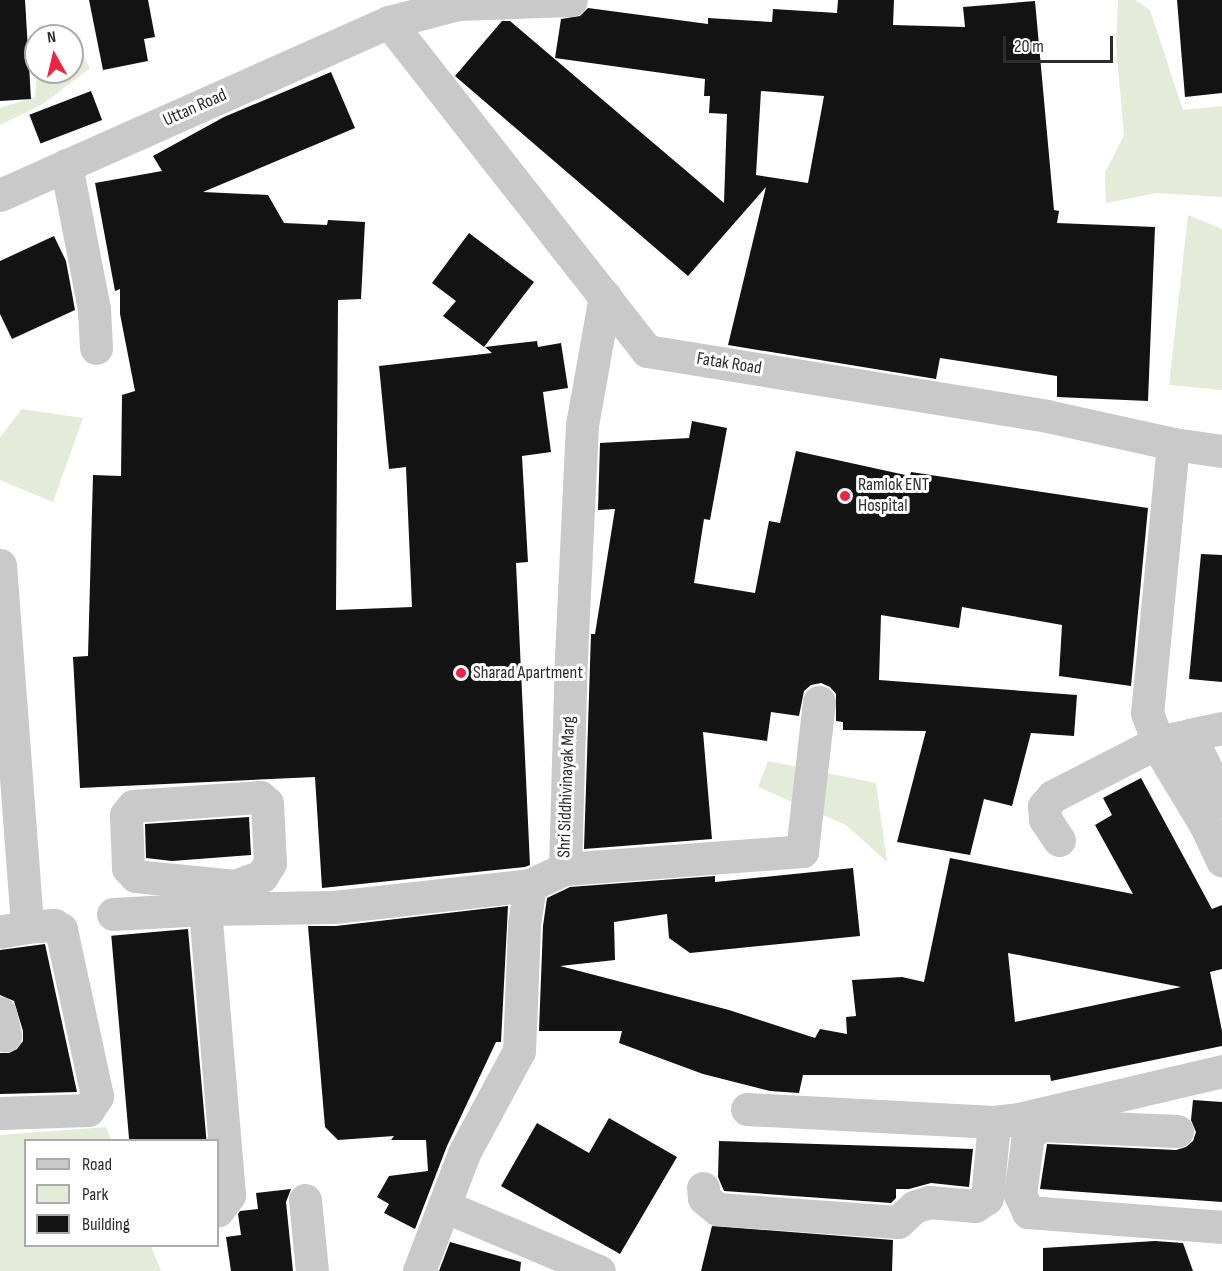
<!DOCTYPE html>
<style>
body{margin:0}
#map{position:relative;width:1222px;height:1271px;overflow:hidden;background:#fff;font-family:"Sofia Sans Condensed",sans-serif}
div>[style]{position:absolute}
.green>*{inset:0;background:#e4ebd9}
.building>*{inset:0;background:#131313;transform-origin:0 0}
.minor>*{height:33px;margin:-16.5px;padding:0 16.5px;transform-origin:16.5px;border-radius:16.5px;background:#c9c9c9}
.dots>*{width:16px;height:16px;translate:-50% -50%;box-sizing:border-box;border:3px solid #fff;border-radius:50%}
span{translate:-50% -50%;white-space:nowrap;text-align:center;line-height:1.15;-webkit-text-stroke:6px #fff;paint-order:stroke}
.street-label{font-size:18px;color:#2c2c2c}
.poi-label{font-size:18px;color:#2c2c2c}
.left{translate:0 -50%;text-align:left}
.legend{position:absolute;left:24px;top:1139px;width:195px;height:108px;box-sizing:border-box;background:#fff;border:2px solid #ababab;margin:0;padding:8px 10px;list-style:none;font-size:18px;color:#2c2c2c}
.legend li{display:flex;align-items:center;gap:12px;height:30px}
.legend b{width:30px;border:2px solid #ababab}
.north{position:absolute;left:24px;top:24px;width:60px;height:60px;box-sizing:border-box;background:#fff;border:2px solid #ababab;border-radius:50%;rotate:352deg;font-size:16px;font-weight:700;line-height:24px;text-align:center;color:#2c2c2c}
.north::after{content:'';display:block;margin:auto;width:21px;height:27px;background:#ee2441;clip-path:polygon(50% 0,100% 100%,50% 72%,0 100%)}
.scale{position:absolute;left:1003px;top:36px;width:110px;height:27px;box-sizing:border-box;border:3px solid #2c2c2c;border-top:0;padding-left:8px;font-size:18px;line-height:21px;white-space:nowrap;color:#2c2c2c;-webkit-text-stroke:4px #fff;paint-order:stroke}
</style>
<div id="map">
<div class="green">
<i style="clip-path:polygon(1118px 0,1135px 0,1150px 10px,1183px 110px,1222px 106px,1222px 197px,1157px 193px,1106px 203px,1105px 173px,1124px 135px,1116px 45px)"></i>
<i style="clip-path:polygon(39px 25px,67px 27px,90px 68px,43px 104px,0 125px,0 108px,35px 97px,37px 72px,72px 72px,72px 36px,39px 36px)"></i>
<i style="clip-path:polygon(1188px 215px,1222px 229px,1222px 390px,1169px 385px)"></i>
<i style="clip-path:polygon(22px 409px,83px 418px,53px 502px,0 480px,0 437px)"></i>
<i style="clip-path:polygon(768px 761px,876px 783px,887px 862px,846px 825px,758px 787px)"></i>
<i style="clip-path:polygon(106px 1127px,111px 1140px,26px 1140px,26px 1246px,151px 1246px,161px 1271px,0 1271px,0 1135px)"></i>
</div>
<div class="building">
<i style="clip-path:polygon(0 0,25px 0,31px 99px,0 101px)"></i>
<i style="clip-path:polygon(89px 0,148px 0,155px 37px,144px 39px,148px 61px,103px 70px)"></i>
<i style="clip-path:polygon(evenodd,838px 0,894px 0,893px 25px,965px 27px,963px 7px,1035px 1px,1054px 210px,1059px 211px,1057px 223px,1155px 227px,1148px 401px,1057px 397px,1057px 376px,940px 358px,936px 379px,728px 345px,766px 187px,688px 276px,455px 76px,502px 21px,510px 21px,724px 203px,727px 114px,709px 113px,710px 96px,704px 96px,705px 79px,555px 58px,561px 19px,580px 16px,588px 8px,708px 24px,708px 18px,772px 22px,773px 9px,837px 13px,838px 0,761px 91px,824px 96px,808px 183px,756px 175px,761px 91px)"></i>
<i style="clip-path:polygon(1177px 0,1222px 0,1222px 93px,1185px 97px)"></i>
<i style="clip-path:polygon(331px 72px,355px 128px,203px 192px,268px 195px,284px 223px,327px 225px,328px 220px,365px 222px,361px 299px,338px 300px,336px 610px,412px 607px,406px 467px,389px 469px,379px 366px,492px 353px,485px 347px,537px 341px,538px 347px,561px 343px,568px 388px,543px 392px,551px 452px,522px 456px,528px 562px,516px 563px,530px 865px,525px 867px,322px 888px,315px 777px,80px 788px,73px 657px,88px 656px,93px 475px,121px 476px,122px 395px,135px 391px,120px 314px,120px 289px,115px 291px,95px 183px,162px 171px,153px 156px,224px 117px)"></i>
<i style="left:91px;top:91px;width:31px;height:66px;rotate:69deg"></i>
<i style="clip-path:polygon(469px 233px,534px 282px,484px 347px,443px 316px,456px 301px,432px 283px)"></i>
<i style="clip-path:polygon(54px 236px,66px 261px,75px 310px,12px 339px,0 314px,0 261px)"></i>
<i style="clip-path:polygon(692px 421px,727px 428px,710px 520px,704px 519px,694px 583px,755px 593px,769px 521px,780px 523px,796px 451px,910px 476px,911px 472px,1148px 508px,1131px 686px,1059px 676px,1062px 625px,962px 607px,959px 628px,881px 615px,879px 680px,1077px 695px,1074px 736px,1031px 733px,1012px 806px,984px 799px,970px 855px,897px 842px,926px 731px,843px 730px,843px 722px,836px 721px,836px 694px,830px 687px,821px 683px,811px 685px,804px 691px,799px 716px,771px 712px,767px 741px,703px 732px,712px 839px,584px 849px,591px 634px,595px 634px,615px 509px,598px 510px,600px 443px,689px 438px)"></i>
<i style="clip-path:polygon(1201px 554px,1222px 555px,1222px 682px,1189px 679px)"></i>
<i style="clip-path:polygon(evenodd,1141px 778px,1212px 909px,1222px 905px,1222px 969px,1210px 972px,1222px 1031px,1222px 1046px,1051px 1081px,1050px 1075px,803px 1075px,799px 1093px,770px 1091px,703px 1074px,619px 1043px,622px 1031px,539px 1031px,543px 926px,547px 898px,570px 887px,715px 876px,715px 882px,853px 868px,860px 936px,690px 953px,669px 938px,667px 914px,614px 922px,615px 960px,560px 966px,729px 1010px,815px 1038px,820px 1029px,847px 1034px,846px 1017px,856px 1016px,852px 980px,902px 977px,924px 982px,950px 858px,1133px 894px,1095px 825px,1112px 815px,1103px 798px,1141px 778px,1008px 953px,1181px 987px,1015px 1022px,1008px 953px)"></i>
<i style="clip-path:polygon(249px 817px,251px 855px,172px 861px,146px 858px,145px 824px)"></i>
<i style="clip-path:polygon(508px 906px,501px 1042px,496px 1042px,447px 1146px,415px 1229px,384px 1213px,389px 1204px,377px 1197px,389px 1176px,428px 1171px,426px 1140px,391px 1140px,394px 1136px,338px 1140px,325px 1127px,308px 926px,336px 926px)"></i>
<i style="left:188px;top:929px;width:212px;height:77px;rotate:85deg"></i>
<i style="clip-path:polygon(45px 944px,77px 1092px,0 1094px,0 1053px,9px 1053px,17px 1049px,23px 1041px,23px 1031px,14px 1001px,0 995px,0 950px)"></i>
<i style="clip-path:polygon(1193px 1100px,1222px 1102px,1222px 1202px,1040px 1189px,1047px 1144px,1176px 1150px,1186px 1147px,1193px 1141px,1196px 1132px,1191px 1120px)"></i>
<i style="clip-path:polygon(609px 1118px,677px 1157px,620px 1254px,501px 1186px,537px 1123px,589px 1153px)"></i>
<i style="clip-path:polygon(719px 1141px,973px 1149px,969px 1187px,931px 1183px,909px 1189px,896px 1189px,896px 1198px,891px 1203px,724px 1191px,718px 1177px)"></i>
<i style="clip-path:polygon(291px 1189px,286px 1202px,293px 1271px,231px 1271px,226px 1237px,241px 1235px,238px 1214px,240px 1211px,258px 1209px,256px 1193px)"></i>
<i style="clip-path:polygon(712px 1226px,893px 1240px,892px 1271px,701px 1271px)"></i>
<i style="clip-path:polygon(1155px 1241px,1183px 1243px,1193px 1271px,1043px 1271px,1043px 1248px)"></i>
<i style="clip-path:polygon(450px 1242px,521px 1262px,520px 1271px,439px 1271px)"></i>
</div>
<div class="minor">
<i style="left:458px;top:4px;width:113px;rotate:-2deg"></i>
<i style="left:389px;top:22px;width:418px;rotate:51.9deg"></i>
<i style="left:647px;top:351px;width:405px;rotate:9.2deg"></i>
<i style="left:1047px;top:416px;width:129px;rotate:12.5deg"></i>
<i style="left:1173px;top:444px;width:49px;rotate:8.1deg"></i>
<i style="left:66px;top:165px;width:147px;rotate:79deg"></i>
<i style="left:94px;top:309px;width:39px;rotate:87deg"></i>
<i style="left:0;top:195px;width:426px;rotate:-24deg"></i>
<i style="left:389px;top:22px;width:71px;rotate:-14.6deg"></i>
<i style="left:458px;top:4px;width:6px;rotate:-45deg"></i>
<i style="left:1173px;top:444px;width:270px;rotate:95.5deg"></i>
<i style="left:1147px;top:713px;width:43px;rotate:69.4deg"></i>
<i style="left:1162px;top:753px;width:85px;rotate:58.9deg"></i>
<i style="left:1206px;top:826px;width:38px;rotate:65deg"></i>
<i style="left:0;top:565px;width:363px;rotate:85.7deg"></i>
<i style="left:27px;top:927px;width:27px;rotate:170deg"></i>
<i style="left:1222px;top:728px;width:33px;rotate:168deg"></i>
<i style="left:1190px;top:735px;width:74px;rotate:64.5deg"></i>
<i style="left:1059px;top:840px;width:25px;rotate:-124deg"></i>
<i style="left:1045px;top:819px;width:13px;rotate:-94deg"></i>
<i style="left:1044px;top:806px;width:13px;rotate:-48deg"></i>
<i style="left:1053px;top:796px;width:118px;rotate:-27.2deg"></i>
<i style="left:1158px;top:742px;width:33px;rotate:-12deg"></i>
<i style="left:565px;top:869px;width:212px;rotate:-88.4deg"></i>
<i style="left:571px;top:657px;width:232px;rotate:-87.3deg"></i>
<i style="left:582px;top:425px;width:131px;rotate:-79.9deg"></i>
<i style="left:234px;top:886px;width:99px;rotate:-174.2deg"></i>
<i style="left:136px;top:876px;width:11px;rotate:-135deg"></i>
<i style="left:128px;top:868px;width:53px;rotate:-92.2deg"></i>
<i style="left:126px;top:815px;width:11px;rotate:-52deg"></i>
<i style="left:133px;top:806px;width:127px;rotate:-4.1deg"></i>
<i style="left:260px;top:797px;width:9px;rotate:41deg"></i>
<i style="left:267px;top:803px;width:60px;rotate:87.1deg"></i>
<i style="left:270px;top:863px;width:15px;rotate:122deg"></i>
<i style="left:262px;top:876px;width:30px;rotate:160deg"></i>
<i style="left:234px;top:886px;width:22px;rotate:85deg"></i>
<i style="left:205px;top:909px;width:287px;rotate:85.2deg"></i>
<i style="left:229px;top:1195px;width:19px;rotate:126deg"></i>
<i style="left:113px;top:914px;width:92px;rotate:-3.1deg"></i>
<i style="left:205px;top:909px;width:129px;rotate:-0.9deg"></i>
<i style="left:334px;top:907px;width:197px;rotate:-6.4deg"></i>
<i style="left:530px;top:885px;width:38px;rotate:-25deg"></i>
<i style="left:565px;top:869px;width:238px;rotate:-4.3deg"></i>
<i style="left:802px;top:851px;width:150px;rotate:-83.5deg"></i>
<i style="left:0;top:1013px;width:23px;rotate:77deg"></i>
<i style="left:747px;top:1109px;width:247px;rotate:3deg"></i>
<i style="left:994px;top:1122px;width:24px;rotate:-7deg"></i>
<i style="left:1018px;top:1119px;width:210px;rotate:-13.2deg"></i>
<i style="left:0;top:1113px;width:88px;rotate:-2deg"></i>
<i style="left:88px;top:1110px;width:17px;rotate:-57deg"></i>
<i style="left:97px;top:1096px;width:171px;rotate:-102.2deg"></i>
<i style="left:61px;top:929px;width:8px;rotate:-150deg"></i>
<i style="left:54px;top:925px;width:27px;rotate:176deg"></i>
<i style="left:1177px;top:1131px;width:136px;rotate:-177.5deg"></i>
<i style="left:1041px;top:1125px;width:16px;rotate:142deg"></i>
<i style="left:1028px;top:1135px;width:60px;rotate:97.7deg"></i>
<i style="left:1020px;top:1194px;width:20px;rotate:66deg"></i>
<i style="left:1028px;top:1212px;width:195px;rotate:4.4deg"></i>
<i style="left:703px;top:1188px;width:10px;rotate:84deg"></i>
<i style="left:704px;top:1198px;width:17px;rotate:40deg"></i>
<i style="left:717px;top:1209px;width:181px;rotate:4.1deg"></i>
<i style="left:898px;top:1222px;width:22px;rotate:-43deg"></i>
<i style="left:914px;top:1207px;width:16px;rotate:-18deg"></i>
<i style="left:929px;top:1202px;width:46px;rotate:5deg"></i>
<i style="left:975px;top:1206px;width:14px;rotate:-34deg"></i>
<i style="left:987px;top:1198px;width:76px;rotate:-84.7deg"></i>
<i style="left:305px;top:1200px;width:71px;rotate:84.4deg"></i>
<i style="left:444px;top:1206px;width:168px;rotate:22.8deg"></i>
<i style="left:419px;top:1271px;width:126px;rotate:-69.1deg"></i>
<i style="left:464px;top:1153px;width:116px;rotate:-61.7deg"></i>
<i style="left:519px;top:1051px;width:127px;rotate:-87.7deg"></i>
<i style="left:524px;top:924px;width:39px;rotate:-81deg"></i>
</div>
<div class="dots">
<i style="left:845px;top:496px;background:#ee2441"></i>
<i style="left:461px;top:673px;background:#ee2441"></i>
</div>
<div class="street-label">
<span style="left:195px;top:108px;rotate:-24deg">Uttan Road</span>
<span style="left:729px;top:364px;rotate:9deg">Fatak Road</span>
<span style="left:567px;top:787px;rotate:-88deg">Shri Siddhivinayak Marg</span>
</div>
<div class="poi-label">
<span class="left" style="left:858px;top:496px">Ramlok ENT<br>Hospital</span>
<span class="left" style="left:473px;top:673px">Sharad Apartment</span>
</div>
<ul class="legend">
<li><b style="height:8px;background:#c9c9c9"></b>Road</li>
<li><b style="height:16px;background:#e4ebd9"></b>Park</li>
<li><b style="height:16px;background:#131313"></b>Building</li>
</ul>
<div class="north">N</div>
<div class="scale">20 m</div>
</div>
